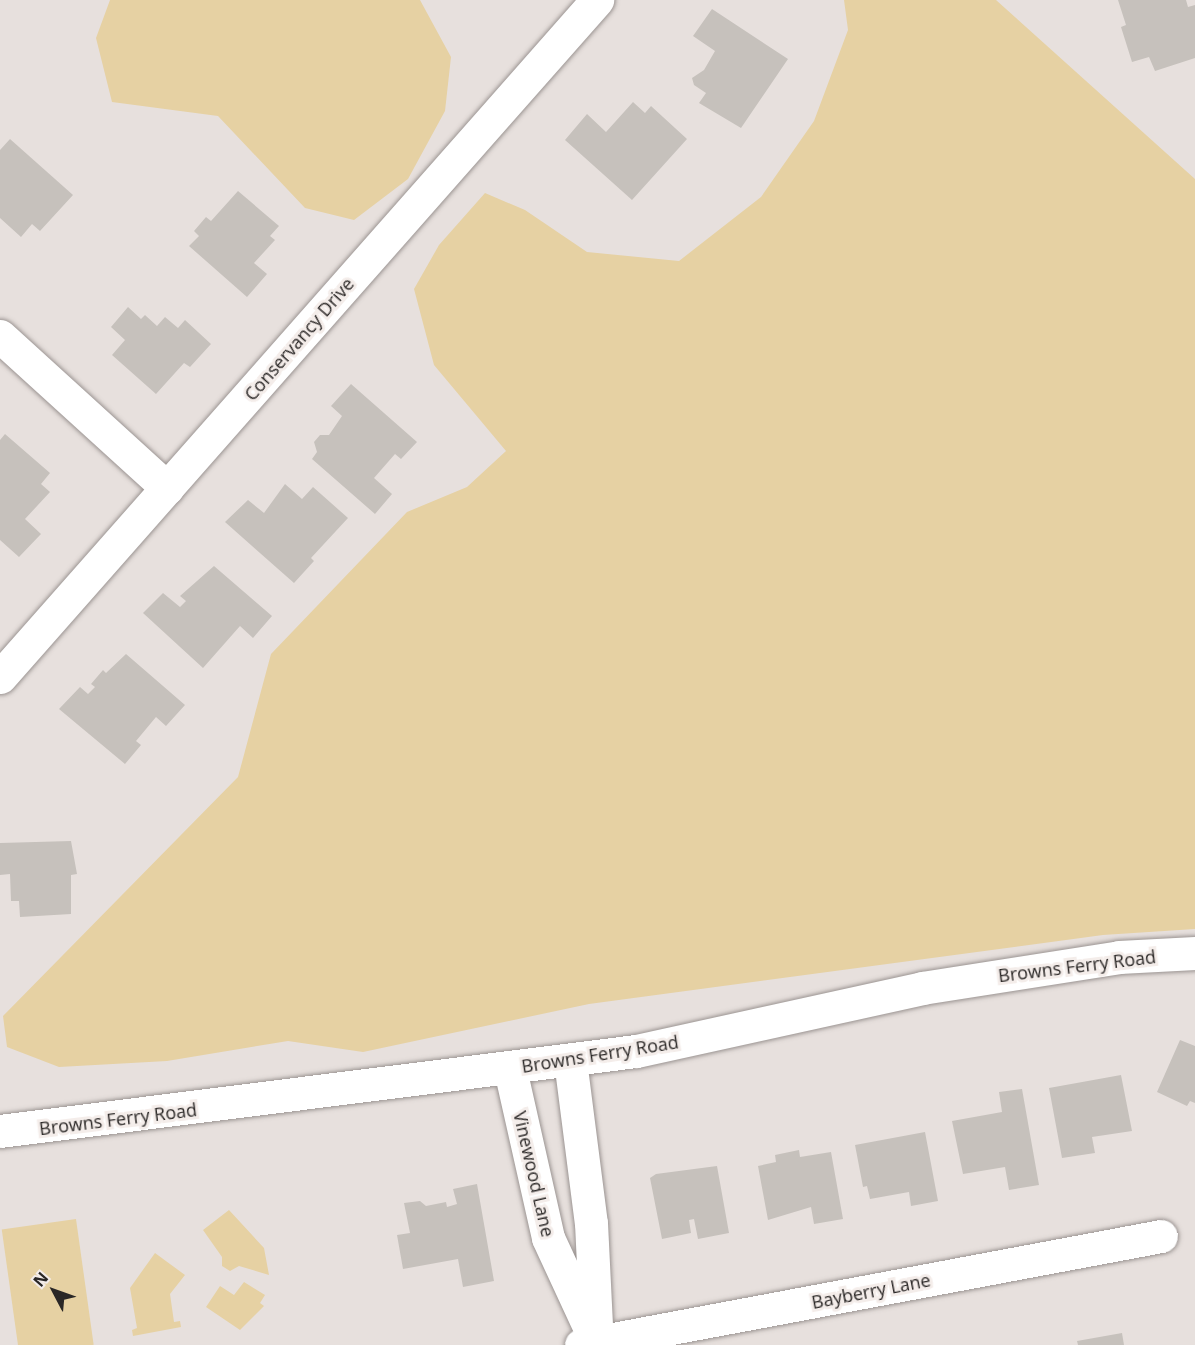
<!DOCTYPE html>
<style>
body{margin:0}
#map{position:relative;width:1195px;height:1345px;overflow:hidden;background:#e7e0dd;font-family:"Open Sans",sans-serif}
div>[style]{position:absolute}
.green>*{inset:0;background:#e6d1a3;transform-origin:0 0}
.building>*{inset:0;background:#c6c1bc}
.roads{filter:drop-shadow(0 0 2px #9b9492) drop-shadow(0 0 2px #9b9492)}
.street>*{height:33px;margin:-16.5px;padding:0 16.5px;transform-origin:16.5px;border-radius:16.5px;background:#fff}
.secondary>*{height:33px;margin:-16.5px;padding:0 16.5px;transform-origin:16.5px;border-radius:16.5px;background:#fff}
span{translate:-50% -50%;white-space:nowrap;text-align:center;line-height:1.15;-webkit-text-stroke:6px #f4edea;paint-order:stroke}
.street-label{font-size:18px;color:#2a2726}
.north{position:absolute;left:24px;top:1261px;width:60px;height:60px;-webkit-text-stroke:4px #f4edea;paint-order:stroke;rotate:311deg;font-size:16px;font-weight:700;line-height:24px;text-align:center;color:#2a2726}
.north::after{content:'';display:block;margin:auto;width:21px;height:27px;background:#2a2726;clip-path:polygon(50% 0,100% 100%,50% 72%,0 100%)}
</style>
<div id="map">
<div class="green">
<i style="clip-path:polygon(110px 0,420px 0,451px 57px,445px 111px,408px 179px,354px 220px,305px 208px,218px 116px,112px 102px,96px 38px)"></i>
<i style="clip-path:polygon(844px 0,996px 0,1195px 179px,1195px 929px,1103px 935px,589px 1004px,363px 1052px,288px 1041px,167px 1061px,59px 1067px,7px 1047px,3px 1016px,238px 777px,271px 654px,407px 512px,467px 487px,506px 451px,434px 365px,414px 289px,439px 245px,485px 193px,525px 210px,587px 252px,679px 261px,761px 197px,814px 121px,848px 30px)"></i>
<i style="clip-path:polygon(229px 1210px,264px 1248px,269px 1275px,239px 1266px,230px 1271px,222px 1266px,222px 1257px,203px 1230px)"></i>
<i style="left:76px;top:1219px;width:127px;height:75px;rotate:82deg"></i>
<i style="clip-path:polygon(155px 1253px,185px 1275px,170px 1294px,174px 1322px,180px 1321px,181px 1327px,133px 1336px,132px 1330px,137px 1328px,130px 1288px)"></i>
<i style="clip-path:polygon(244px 1282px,265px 1295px,260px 1303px,264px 1306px,240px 1330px,206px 1307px,220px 1286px,234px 1295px)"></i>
</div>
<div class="building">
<i style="clip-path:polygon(1118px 0,1186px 0,1188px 7px,1195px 5px,1195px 58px,1155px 71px,1149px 57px,1132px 62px,1121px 27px,1126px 25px)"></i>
<i style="clip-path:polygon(712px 9px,788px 59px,741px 128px,699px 103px,706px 93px,694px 85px,692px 78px,704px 70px,715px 51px,693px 36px)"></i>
<i style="clip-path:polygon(633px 102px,645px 113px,651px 106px,687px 139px,632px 200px,565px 140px,587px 114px,606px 132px)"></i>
<i style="clip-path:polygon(10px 139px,73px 195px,40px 231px,32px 224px,21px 237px,0 218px,0 150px)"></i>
<i style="clip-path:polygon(238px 191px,279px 226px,270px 236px,275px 240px,254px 263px,267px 274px,247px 297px,189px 246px,199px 236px,194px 231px,206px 217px,211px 221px)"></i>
<i style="clip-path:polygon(128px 307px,141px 319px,145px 315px,157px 326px,165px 317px,178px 328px,185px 320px,211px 344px,190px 367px,184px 363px,156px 394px,112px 355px,125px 340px,111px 327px)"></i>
<i style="clip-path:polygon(351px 384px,417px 442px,401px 459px,395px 454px,374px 478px,392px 494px,375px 514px,312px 459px,317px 452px,314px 442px,320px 435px,329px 435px,342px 416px,331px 406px)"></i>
<i style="clip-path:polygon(5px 434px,50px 473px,41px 484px,50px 492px,25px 519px,41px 534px,19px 557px,0 540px,0 440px)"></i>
<i style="clip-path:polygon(285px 484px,302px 499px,313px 487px,348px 518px,311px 558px,314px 561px,294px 583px,225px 522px,248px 500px,264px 513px)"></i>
<i style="clip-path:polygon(214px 566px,272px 616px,253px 638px,240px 626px,203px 668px,143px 613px,163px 593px,180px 607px,186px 601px,180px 596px)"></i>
<i style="clip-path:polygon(126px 654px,185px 705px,166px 726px,156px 717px,136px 741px,141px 745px,125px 764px,59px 709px,80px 687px,88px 694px,95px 687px,91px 684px,103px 670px,106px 673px)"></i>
<i style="clip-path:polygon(71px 841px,77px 874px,71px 875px,71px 914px,20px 917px,19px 901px,11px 901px,10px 874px,0 875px,0 843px)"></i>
<i style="clip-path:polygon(1180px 1040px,1195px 1046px,1195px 1103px,1190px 1101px,1187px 1106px,1157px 1092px)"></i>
<i style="clip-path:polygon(1121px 1075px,1132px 1131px,1092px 1137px,1095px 1153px,1062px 1158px,1049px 1088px)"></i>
<i style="clip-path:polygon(1022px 1089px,1039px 1185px,1009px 1190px,1005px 1167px,963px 1174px,952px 1121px,1002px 1112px,999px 1092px)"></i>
<i style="clip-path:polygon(925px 1132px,938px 1201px,911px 1206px,909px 1192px,870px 1199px,867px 1186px,863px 1187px,855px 1145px)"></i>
<i style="clip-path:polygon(799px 1150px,800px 1157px,831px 1152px,843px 1219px,814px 1224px,811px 1207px,768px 1220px,758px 1166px,776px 1162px,775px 1155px)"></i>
<i style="clip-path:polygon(717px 1166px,729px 1233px,698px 1239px,694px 1219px,689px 1220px,691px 1233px,662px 1239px,650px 1178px,656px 1174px)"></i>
<i style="clip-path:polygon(477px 1184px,494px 1281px,463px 1287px,458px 1259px,403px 1269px,397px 1235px,410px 1233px,404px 1203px,420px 1201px,426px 1206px,446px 1202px,447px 1207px,457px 1204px,453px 1189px)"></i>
<i style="clip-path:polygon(1122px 1333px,1124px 1345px,1078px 1345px,1077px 1341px)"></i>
</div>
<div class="roads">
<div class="street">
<i style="left:0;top:336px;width:226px;rotate:42.3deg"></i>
<i style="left:0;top:677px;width:903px;rotate:-48.59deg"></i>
<i style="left:570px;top:1060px;width:164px;rotate:82.7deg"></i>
<i style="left:591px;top:1223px;width:104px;rotate:87.2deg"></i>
<i style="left:510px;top:1069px;width:173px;rotate:77.3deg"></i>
<i style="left:548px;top:1238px;width:115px;rotate:65.2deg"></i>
<i style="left:581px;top:1345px;width:590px;rotate:-10.64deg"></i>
</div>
<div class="secondary">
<i style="left:0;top:1131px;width:641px;rotate:-7.17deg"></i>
<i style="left:636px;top:1051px;width:293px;rotate:-12.4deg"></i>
<i style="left:922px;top:988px;width:199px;rotate:-8.9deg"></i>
<i style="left:1119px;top:957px;width:76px;rotate:-3deg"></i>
</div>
</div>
<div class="street-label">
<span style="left:299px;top:339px;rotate:-49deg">Conservancy Drive</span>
<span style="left:1077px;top:966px;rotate:-7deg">Browns Ferry Road</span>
<span style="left:600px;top:1054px;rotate:-9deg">Browns Ferry Road</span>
<span style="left:118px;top:1119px;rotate:-7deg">Browns Ferry Road</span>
<span style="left:534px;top:1174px;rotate:77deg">Vinewood Lane</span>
<span style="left:871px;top:1291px;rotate:-11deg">Bayberry Lane</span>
</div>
<div class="north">N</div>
</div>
